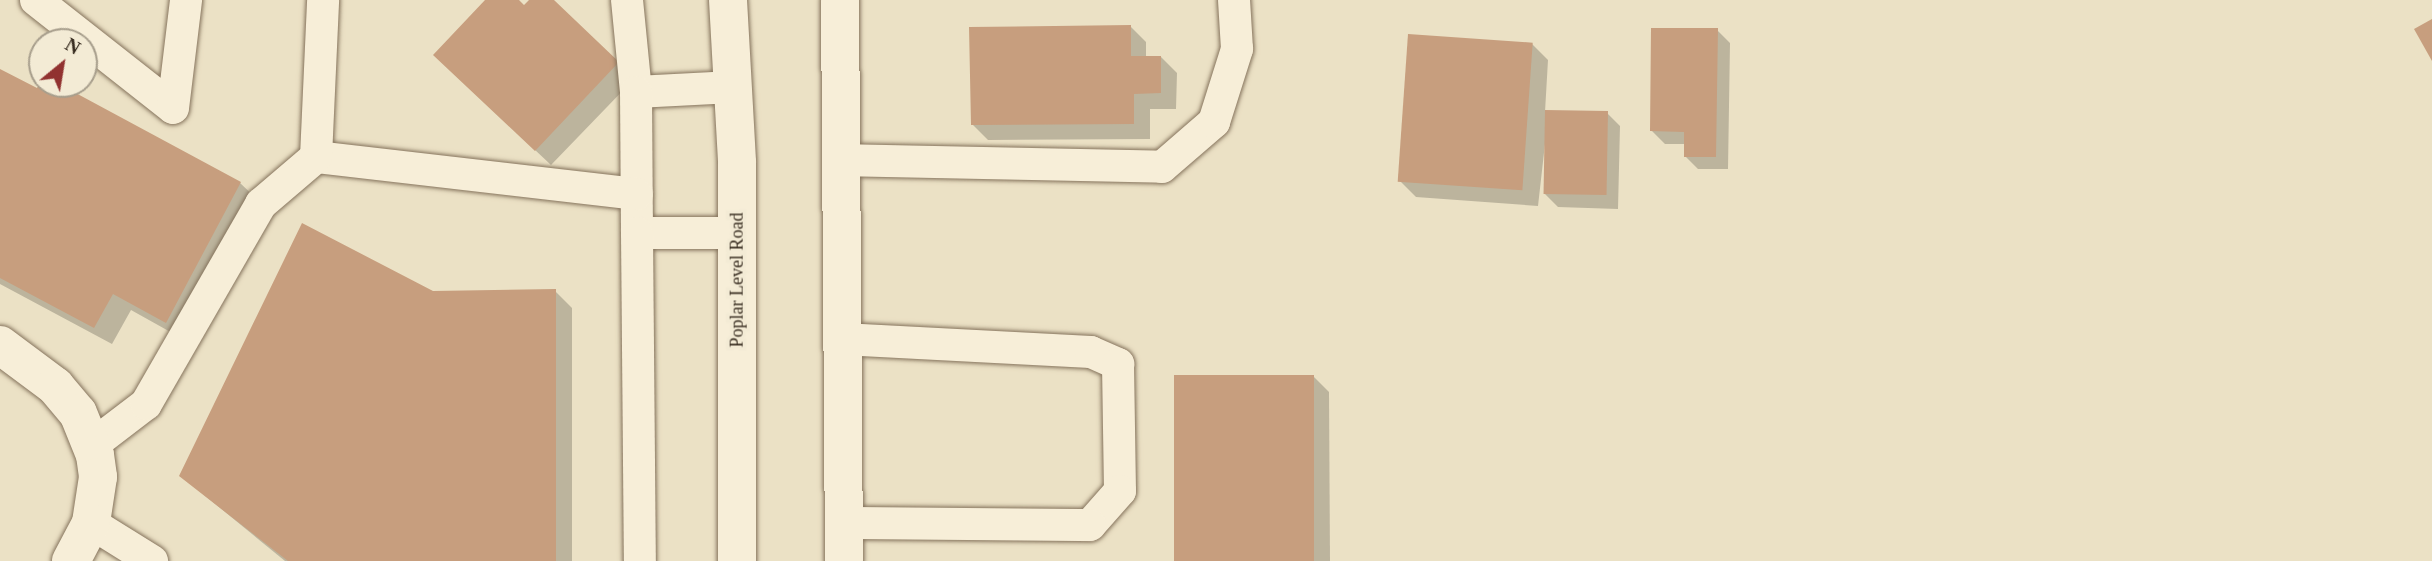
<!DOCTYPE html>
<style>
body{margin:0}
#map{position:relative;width:2432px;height:561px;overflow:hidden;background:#ebe1c5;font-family:"Times New Roman",serif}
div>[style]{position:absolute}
.shadow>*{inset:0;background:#0003}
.building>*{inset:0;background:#c79e7e;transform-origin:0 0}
.roads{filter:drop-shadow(0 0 2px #85735c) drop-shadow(0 0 2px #85735c)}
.service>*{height:32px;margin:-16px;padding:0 16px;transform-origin:16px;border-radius:16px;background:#f7eed8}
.minor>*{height:38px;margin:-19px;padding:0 19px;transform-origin:19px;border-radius:19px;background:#f7eed8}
.secondary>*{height:38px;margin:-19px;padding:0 19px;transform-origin:19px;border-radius:19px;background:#f7eed8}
span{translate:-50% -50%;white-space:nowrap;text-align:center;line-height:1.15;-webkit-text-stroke:7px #f3ebd5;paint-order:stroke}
.street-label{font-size:18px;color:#362b1f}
.north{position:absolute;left:28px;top:28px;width:70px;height:70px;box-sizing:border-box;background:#f3ebd5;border:2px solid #a79e8c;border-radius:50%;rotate:30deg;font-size:19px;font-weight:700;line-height:28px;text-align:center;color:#362b1f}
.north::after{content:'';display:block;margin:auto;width:24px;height:32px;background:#913230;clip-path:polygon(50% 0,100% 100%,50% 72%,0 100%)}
</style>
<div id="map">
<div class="shadow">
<i style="clip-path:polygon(487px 0,517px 0,525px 7px,531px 0,552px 0,634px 79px,551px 165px,451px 71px)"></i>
<i style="clip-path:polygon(1130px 26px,1146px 42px,1146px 57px,1161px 57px,1177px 73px,1176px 109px,1150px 109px,1150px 139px,988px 140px,972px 124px)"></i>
<i style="clip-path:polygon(1717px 30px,1730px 43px,1728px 169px,1698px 169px,1685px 156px,1686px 144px,1665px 144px,1652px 131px)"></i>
<i style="clip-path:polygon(1532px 44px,1548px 60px,1545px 112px,1607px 113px,1620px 126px,1618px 209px,1558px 207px,1545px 194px,1546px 135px,1538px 206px,1416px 197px,1400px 181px)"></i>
<i style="clip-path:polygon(0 71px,38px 91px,42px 83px,55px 84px,240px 183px,258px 200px,183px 339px,131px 310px,112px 344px,0 284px)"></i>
<i style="clip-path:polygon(555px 291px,572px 308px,572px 561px,285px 561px,181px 476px,433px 293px)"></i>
<i style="clip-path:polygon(1313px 376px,1329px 392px,1330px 561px,1177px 561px)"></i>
</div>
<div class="building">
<i style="clip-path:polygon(485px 0,519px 0,524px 5px,529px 0,554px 0,619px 62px,535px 151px,433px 55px)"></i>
<i style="clip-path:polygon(2432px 19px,2432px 61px,2414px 29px)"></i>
<i style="clip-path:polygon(1131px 25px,1131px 56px,1161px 56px,1161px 93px,1134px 94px,1134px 124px,971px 125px,969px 27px)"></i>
<i style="clip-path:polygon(1651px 28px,1718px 28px,1716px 157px,1684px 157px,1684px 132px,1650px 131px)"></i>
<i style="left:1408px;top:34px;width:125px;height:148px;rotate:4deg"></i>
<i style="clip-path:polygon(0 69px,37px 88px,42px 79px,42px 84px,59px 84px,241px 182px,166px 323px,113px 294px,94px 328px,0 278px)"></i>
<i style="left:1545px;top:110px;width:63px;height:84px;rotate:1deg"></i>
<i style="clip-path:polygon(302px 223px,433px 291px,556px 289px,556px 561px,288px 561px,179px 476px)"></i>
<i style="left:1174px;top:375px;width:140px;height:186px"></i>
</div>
<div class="roads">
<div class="service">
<i style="left:36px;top:0;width:174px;rotate:38.2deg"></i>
<i style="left:173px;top:108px;width:109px;rotate:-83.1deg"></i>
<i style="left:627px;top:0;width:92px;rotate:84.4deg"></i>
<i style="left:733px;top:87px;width:97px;rotate:177deg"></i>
<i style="left:636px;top:92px;width:141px;rotate:89.6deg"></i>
<i style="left:637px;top:233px;width:100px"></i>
<i style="left:316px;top:157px;width:323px;rotate:6.6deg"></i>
<i style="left:841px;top:160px;width:321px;rotate:1.2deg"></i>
<i style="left:1162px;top:167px;width:69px;rotate:-40.9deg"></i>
<i style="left:1214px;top:122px;width:77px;rotate:-72.5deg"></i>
<i style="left:1237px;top:49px;width:49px;rotate:-93.5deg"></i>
<i style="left:637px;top:233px;width:328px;rotate:89.5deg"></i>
<i style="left:842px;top:339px;width:249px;rotate:3deg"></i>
<i style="left:1091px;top:352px;width:30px;rotate:24deg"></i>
<i style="left:1118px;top:364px;width:127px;rotate:89.1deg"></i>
<i style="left:1120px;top:491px;width:45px;rotate:131.4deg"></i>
<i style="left:1090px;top:525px;width:247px;rotate:-179.5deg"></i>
<i style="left:91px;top:446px;width:69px;rotate:-37.4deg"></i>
<i style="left:146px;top:404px;width:231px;rotate:-60.1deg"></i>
<i style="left:261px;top:204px;width:72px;rotate:-40.5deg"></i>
<i style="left:316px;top:157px;width:157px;rotate:-87.4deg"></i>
<i style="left:91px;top:523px;width:72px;rotate:31.9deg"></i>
</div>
<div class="minor">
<i style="left:0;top:345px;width:69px;rotate:36.7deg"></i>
<i style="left:55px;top:386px;width:35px;rotate:50deg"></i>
<i style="left:78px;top:413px;width:45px;rotate:68deg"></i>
<i style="left:95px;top:455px;width:22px;rotate:82deg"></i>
<i style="left:98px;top:477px;width:47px;rotate:98.7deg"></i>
<i style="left:91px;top:523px;width:43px;rotate:117.8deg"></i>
</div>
<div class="secondary">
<i style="left:728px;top:0;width:163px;rotate:86.8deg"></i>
<i style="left:737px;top:163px;width:398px;rotate:90deg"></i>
<i style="left:840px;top:0;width:561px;rotate:89.59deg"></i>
</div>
</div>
<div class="street-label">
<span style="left:737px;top:280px;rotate:-90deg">Poplar Level Road</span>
</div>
<div class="north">N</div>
</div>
